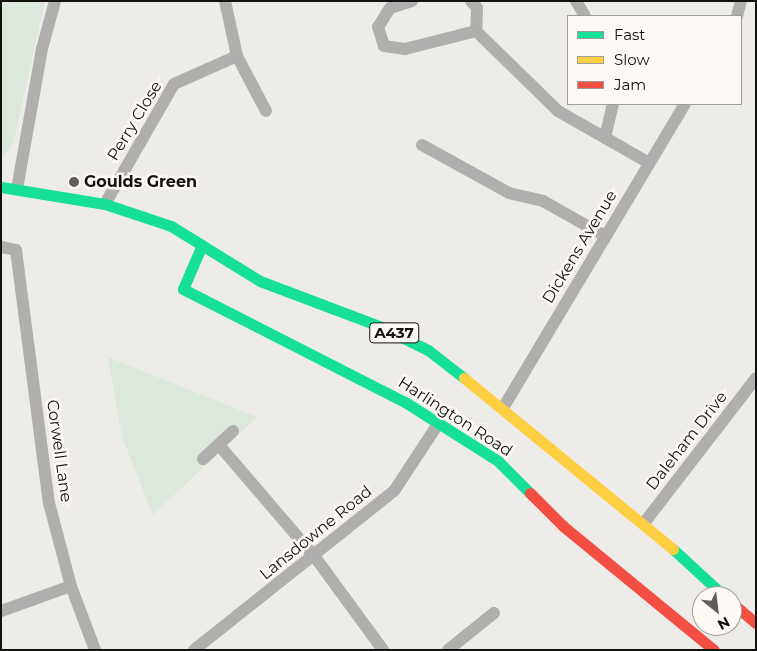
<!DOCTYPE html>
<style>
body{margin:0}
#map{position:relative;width:757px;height:651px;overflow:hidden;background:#eeece9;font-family:Montserrat,sans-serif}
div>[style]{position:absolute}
.green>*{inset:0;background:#dbe8db}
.street>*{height:12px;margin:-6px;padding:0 6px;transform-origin:6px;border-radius:6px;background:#b0afae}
.fast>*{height:11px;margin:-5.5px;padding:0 5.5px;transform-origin:5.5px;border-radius:5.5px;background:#16e098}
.slow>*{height:11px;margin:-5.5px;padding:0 5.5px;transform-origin:5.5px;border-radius:5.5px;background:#ffcf43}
.jam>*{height:11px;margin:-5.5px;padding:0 5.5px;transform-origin:5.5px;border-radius:5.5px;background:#f24e42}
.dots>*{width:14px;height:14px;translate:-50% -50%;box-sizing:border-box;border:2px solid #fdf9f4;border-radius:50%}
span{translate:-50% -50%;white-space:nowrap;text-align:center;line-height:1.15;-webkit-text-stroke:5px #fdf9f4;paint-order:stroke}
.shield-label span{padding:1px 4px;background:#fdf9f4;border:1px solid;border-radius:4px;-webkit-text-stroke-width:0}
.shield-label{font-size:15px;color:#131210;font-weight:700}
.street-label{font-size:16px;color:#131210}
.poi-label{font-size:16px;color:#131210;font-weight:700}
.left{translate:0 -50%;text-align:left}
.frame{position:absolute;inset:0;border:2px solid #131210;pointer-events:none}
.legend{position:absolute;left:567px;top:15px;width:175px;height:90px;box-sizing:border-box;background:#fdf9f4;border:1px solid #9f9d99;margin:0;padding:6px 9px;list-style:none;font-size:15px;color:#131210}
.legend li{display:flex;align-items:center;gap:10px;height:25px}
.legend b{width:25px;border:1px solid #9f9d99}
.north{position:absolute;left:692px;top:586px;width:50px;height:50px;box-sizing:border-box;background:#fdf9f4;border:1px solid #9f9d99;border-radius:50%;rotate:151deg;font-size:14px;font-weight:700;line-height:20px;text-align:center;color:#131210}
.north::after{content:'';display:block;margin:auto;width:18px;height:22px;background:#605e5c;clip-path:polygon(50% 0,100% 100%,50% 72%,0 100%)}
</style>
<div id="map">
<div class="green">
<i style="clip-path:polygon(1px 1px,45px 1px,13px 144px,1px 159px)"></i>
<i style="clip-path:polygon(108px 357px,257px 417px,153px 515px,122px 437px)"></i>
</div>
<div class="street">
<i style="left:412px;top:1px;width:23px;rotate:162deg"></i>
<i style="left:390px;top:8px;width:22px;rotate:122deg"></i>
<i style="left:378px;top:27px;width:20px;rotate:72deg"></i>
<i style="left:384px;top:46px;width:21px;rotate:8deg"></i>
<i style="left:405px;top:49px;width:73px;rotate:-14.2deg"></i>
<i style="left:471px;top:1px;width:9px;rotate:49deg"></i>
<i style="left:477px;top:8px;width:23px;rotate:92deg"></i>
<i style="left:476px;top:31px;width:115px;rotate:44.3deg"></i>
<i style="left:558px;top:111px;width:105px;rotate:29.7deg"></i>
<i style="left:576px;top:1px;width:17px;rotate:59deg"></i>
<i style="left:737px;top:16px;width:16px;rotate:-75deg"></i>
<i style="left:237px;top:56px;width:62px;rotate:62.2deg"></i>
<i style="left:605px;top:138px;width:35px;rotate:-77deg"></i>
<i style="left:422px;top:145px;width:99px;rotate:28.9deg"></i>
<i style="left:509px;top:193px;width:35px;rotate:13deg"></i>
<i style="left:543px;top:201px;width:71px;rotate:29.4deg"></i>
<i style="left:17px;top:189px;width:142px;rotate:-79.9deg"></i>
<i style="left:42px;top:49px;width:50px;rotate:-74.8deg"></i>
<i style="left:105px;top:204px;width:138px;rotate:-60.1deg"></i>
<i style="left:174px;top:84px;width:69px;rotate:-24deg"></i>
<i style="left:237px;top:56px;width:56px;rotate:-102.3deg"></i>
<i style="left:1px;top:247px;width:15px;rotate:11deg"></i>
<i style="left:16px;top:250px;width:255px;rotate:82.6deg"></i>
<i style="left:49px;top:503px;width:86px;rotate:75.2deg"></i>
<i style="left:71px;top:586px;width:68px;rotate:69.4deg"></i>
<i style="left:503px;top:408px;width:354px;rotate:-59.1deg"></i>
<i style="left:219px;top:445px;width:148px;rotate:49.4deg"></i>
<i style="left:315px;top:557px;width:115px;rotate:53.8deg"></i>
<i style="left:203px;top:459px;width:41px;rotate:-43deg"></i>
<i style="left:644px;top:523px;width:183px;rotate:-52.3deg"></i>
<i style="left:1px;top:611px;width:74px;rotate:-19.7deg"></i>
<i style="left:194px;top:650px;width:256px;rotate:-38.5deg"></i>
<i style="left:394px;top:491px;width:80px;rotate:-56.7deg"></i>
<i style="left:448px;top:650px;width:59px;rotate:-38.8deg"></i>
</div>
<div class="fast">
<i style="left:1px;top:187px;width:105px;rotate:9.3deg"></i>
<i style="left:105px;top:204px;width:70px;rotate:18.4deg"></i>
<i style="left:171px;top:226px;width:105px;rotate:31.7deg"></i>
<i style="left:260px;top:281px;width:127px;rotate:20.7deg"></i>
<i style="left:379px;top:326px;width:55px;rotate:26.1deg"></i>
<i style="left:428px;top:350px;width:46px;rotate:37.9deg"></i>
<i style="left:202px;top:245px;width:48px;rotate:113.4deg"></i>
<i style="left:183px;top:289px;width:249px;rotate:27deg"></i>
<i style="left:405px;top:402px;width:110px;rotate:32.4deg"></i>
<i style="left:498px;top:461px;width:45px;rotate:45deg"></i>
<i style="left:673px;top:549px;width:69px;rotate:42.7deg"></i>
</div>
<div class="slow">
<i style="left:464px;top:378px;width:270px;rotate:39.3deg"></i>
</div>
<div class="jam">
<i style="left:530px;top:493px;width:47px;rotate:45deg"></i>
<i style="left:563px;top:526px;width:195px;rotate:39.4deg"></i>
<i style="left:732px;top:603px;width:31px;rotate:40deg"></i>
</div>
<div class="dots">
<i style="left:74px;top:182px;background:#605e5c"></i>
</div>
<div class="shield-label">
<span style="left:394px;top:333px">A437</span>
</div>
<div class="street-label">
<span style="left:135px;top:121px;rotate:-59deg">Perry Close</span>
<span style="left:580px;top:247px;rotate:-59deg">Dickens Avenue</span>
<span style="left:455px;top:417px;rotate:33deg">Harlington Road</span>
<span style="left:687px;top:441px;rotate:-52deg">Daleham Drive</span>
<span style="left:59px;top:451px;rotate:82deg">Corwell Lane</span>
<span style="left:316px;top:533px;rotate:-39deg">Lansdowne Road</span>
</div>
<div class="poi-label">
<span class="left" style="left:84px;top:182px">Goulds Green</span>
</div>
<div class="frame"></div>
<ul class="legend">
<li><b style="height:6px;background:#16e098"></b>Fast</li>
<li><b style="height:6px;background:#ffcf43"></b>Slow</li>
<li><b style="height:6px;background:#f24e42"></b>Jam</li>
</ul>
<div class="north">N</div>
</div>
